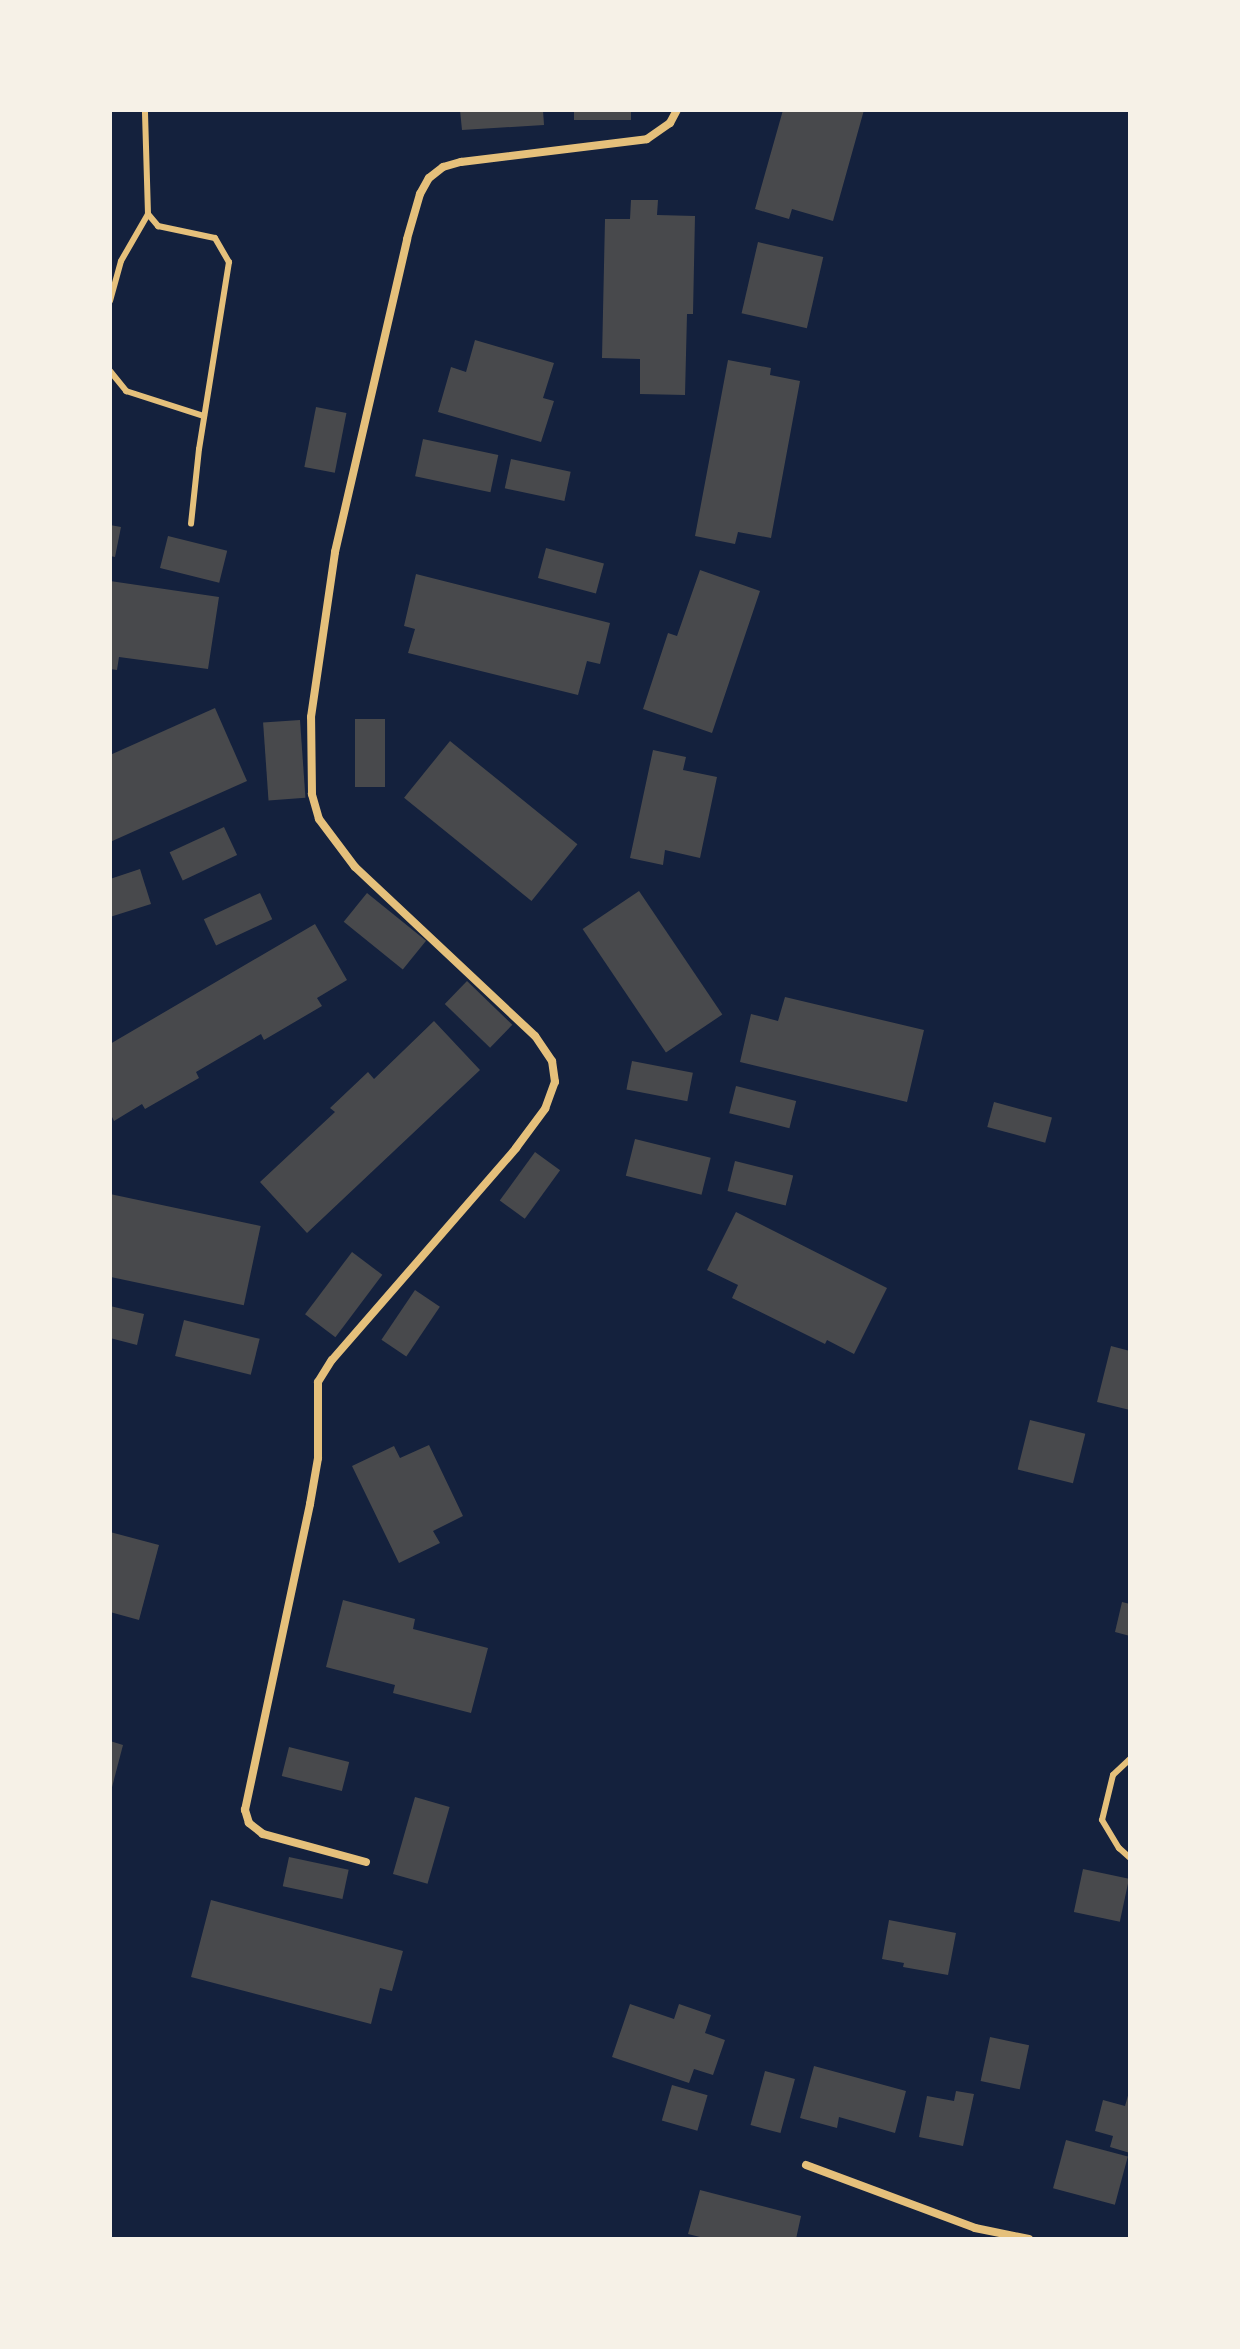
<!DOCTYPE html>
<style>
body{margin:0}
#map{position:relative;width:1240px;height:2349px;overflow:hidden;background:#14213d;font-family:"Varela Round",sans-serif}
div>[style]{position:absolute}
.building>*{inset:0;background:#48494c;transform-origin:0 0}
.service>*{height:6px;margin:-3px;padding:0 3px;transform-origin:3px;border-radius:3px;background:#e5c07b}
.minor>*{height:8px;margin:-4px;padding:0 4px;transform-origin:4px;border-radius:4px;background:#e5c07b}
span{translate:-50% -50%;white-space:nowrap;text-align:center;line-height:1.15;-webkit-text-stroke:8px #f6f1e7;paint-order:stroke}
.frame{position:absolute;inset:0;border:112px solid #f6f1e7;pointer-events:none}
</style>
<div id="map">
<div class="building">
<i style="clip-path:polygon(460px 110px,543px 110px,544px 125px,462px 130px)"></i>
<i style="left:574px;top:110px;width:57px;height:10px"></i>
<i style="clip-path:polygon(783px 110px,864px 110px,833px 221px,792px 209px,789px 219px,755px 209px)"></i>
<i style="clip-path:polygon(631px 200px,658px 200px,657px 215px,695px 216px,693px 314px,687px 314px,685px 395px,640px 394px,640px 359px,602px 358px,605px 219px,630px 219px)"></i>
<i style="left:758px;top:242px;width:67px;height:73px;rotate:13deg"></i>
<i style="clip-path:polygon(475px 340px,554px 363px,543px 398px,554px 401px,541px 442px,438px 412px,451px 367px,466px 372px)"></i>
<i style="clip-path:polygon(728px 360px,771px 368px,770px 375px,800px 381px,771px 538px,738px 532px,735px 544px,695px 536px)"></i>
<i style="left:316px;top:407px;width:31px;height:61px;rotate:11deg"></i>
<i style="left:423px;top:439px;width:77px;height:38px;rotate:12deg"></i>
<i style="left:511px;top:459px;width:61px;height:30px;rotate:12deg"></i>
<i style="clip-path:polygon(110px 525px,121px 527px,115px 557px,110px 556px)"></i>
<i style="left:168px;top:536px;width:61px;height:33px;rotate:14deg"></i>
<i style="left:546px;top:548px;width:60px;height:31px;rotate:15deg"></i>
<i style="clip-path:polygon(700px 570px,760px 591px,712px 733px,643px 709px,668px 633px,677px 636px)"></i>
<i style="clip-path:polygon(416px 574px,610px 623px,600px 664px,587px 661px,578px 695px,408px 653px,415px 629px,404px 626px)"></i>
<i style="clip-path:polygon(110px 581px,219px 597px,208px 669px,119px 657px,117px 670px,110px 669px)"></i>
<i style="clip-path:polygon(215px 708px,247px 781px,110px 842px,110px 755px)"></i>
<i style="left:355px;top:719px;width:30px;height:68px"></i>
<i style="left:300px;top:720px;width:78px;height:37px;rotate:86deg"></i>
<i style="left:450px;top:741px;width:164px;height:73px;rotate:39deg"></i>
<i style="clip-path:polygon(653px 750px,686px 757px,683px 770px,717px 777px,700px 858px,665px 850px,663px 865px,630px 858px)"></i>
<i style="left:224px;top:827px;width:31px;height:60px;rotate:65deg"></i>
<i style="clip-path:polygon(140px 869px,151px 904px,110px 917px,110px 879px)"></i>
<i style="left:639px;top:891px;width:149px;height:68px;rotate:56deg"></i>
<i style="left:260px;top:893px;width:29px;height:62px;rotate:65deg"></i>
<i style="left:367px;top:893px;width:76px;height:37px;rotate:39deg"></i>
<i style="clip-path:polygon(315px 924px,347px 980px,317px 998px,322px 1006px,264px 1040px,261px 1034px,196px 1072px,199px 1078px,145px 1109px,142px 1104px,114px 1121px,110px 1113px,110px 1044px)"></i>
<i style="left:467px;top:981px;width:63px;height:32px;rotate:44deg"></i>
<i style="clip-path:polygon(785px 997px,924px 1030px,907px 1102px,740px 1062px,751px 1014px,778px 1021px)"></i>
<i style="clip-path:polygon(434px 1021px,480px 1070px,307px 1233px,260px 1182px,335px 1112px,330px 1108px,368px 1072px,374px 1079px)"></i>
<i style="left:632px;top:1061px;width:62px;height:29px;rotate:11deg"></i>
<i style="left:736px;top:1086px;width:62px;height:28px;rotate:14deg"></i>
<i style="left:994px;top:1102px;width:60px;height:26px;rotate:15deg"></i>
<i style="left:635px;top:1139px;width:78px;height:38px;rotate:14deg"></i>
<i style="left:535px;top:1152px;width:31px;height:60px;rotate:36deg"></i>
<i style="left:735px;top:1161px;width:60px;height:31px;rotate:14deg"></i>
<i style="left:110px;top:1194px;width:154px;height:81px;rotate:12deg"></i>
<i style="clip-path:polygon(736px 1212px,887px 1288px,854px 1354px,827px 1340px,825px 1344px,732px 1298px,738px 1285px,707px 1270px)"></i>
<i style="left:352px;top:1252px;width:38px;height:78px;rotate:37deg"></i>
<i style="left:415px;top:1290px;width:30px;height:60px;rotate:34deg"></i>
<i style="clip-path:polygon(110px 1306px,144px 1314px,137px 1345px,110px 1338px)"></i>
<i style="left:184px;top:1320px;width:78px;height:37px;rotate:14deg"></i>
<i style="clip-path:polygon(1111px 1346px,1130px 1351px,1130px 1410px,1097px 1402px)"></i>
<i style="left:1030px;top:1420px;width:57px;height:51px;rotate:14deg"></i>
<i style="clip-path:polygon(429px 1445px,463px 1516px,433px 1531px,440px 1543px,399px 1563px,352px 1466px,394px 1446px,400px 1458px)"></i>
<i style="clip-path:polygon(110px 1532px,159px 1545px,139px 1620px,110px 1612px)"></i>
<i style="clip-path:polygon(343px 1600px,415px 1619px,413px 1629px,488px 1648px,471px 1713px,393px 1693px,395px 1685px,326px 1667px)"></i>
<i style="clip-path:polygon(1122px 1602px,1130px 1604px,1130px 1636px,1115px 1632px)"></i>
<i style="clip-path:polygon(110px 1741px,123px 1745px,111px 1791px,110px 1791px)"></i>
<i style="left:289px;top:1747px;width:62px;height:30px;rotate:14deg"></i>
<i style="left:415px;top:1797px;width:36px;height:80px;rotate:16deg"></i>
<i style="left:289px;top:1857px;width:61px;height:30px;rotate:12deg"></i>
<i style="left:1083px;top:1869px;width:47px;height:44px;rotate:12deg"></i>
<i style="clip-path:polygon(211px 1900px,403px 1951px,392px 1991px,380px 1988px,371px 2024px,191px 1977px)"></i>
<i style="clip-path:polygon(889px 1920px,956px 1933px,948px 1975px,903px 1967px,904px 1963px,882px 1959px)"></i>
<i style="clip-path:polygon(630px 2004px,674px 2019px,679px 2004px,711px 2015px,705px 2033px,725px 2040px,713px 2075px,694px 2069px,689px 2083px,612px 2057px)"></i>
<i style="left:990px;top:2037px;width:40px;height:45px;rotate:12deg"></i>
<i style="clip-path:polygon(814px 2066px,906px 2091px,895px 2133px,839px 2117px,837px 2128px,800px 2118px)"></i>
<i style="left:765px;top:2071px;width:31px;height:56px;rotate:15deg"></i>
<i style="left:672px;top:2085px;width:37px;height:37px;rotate:16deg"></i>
<i style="clip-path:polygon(956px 2091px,974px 2094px,963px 2146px,919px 2137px,927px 2096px,954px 2101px)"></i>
<i style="clip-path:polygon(1129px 2092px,1130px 2092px,1130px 2153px,1110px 2147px,1113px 2136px,1095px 2131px,1103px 2100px,1125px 2106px)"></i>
<i style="left:1066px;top:2140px;width:64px;height:50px;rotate:15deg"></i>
<i style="clip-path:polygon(700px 2190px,801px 2216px,796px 2239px,708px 2239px,688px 2234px)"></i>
</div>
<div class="service">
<i style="left:148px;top:214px;width:16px;rotate:50deg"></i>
<i style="left:158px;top:226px;width:58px;rotate:11.9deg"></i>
<i style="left:215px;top:238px;width:28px;rotate:60deg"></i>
<i style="left:229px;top:262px;width:189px;rotate:99.1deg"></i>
<i style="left:199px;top:449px;width:75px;rotate:96.1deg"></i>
<i style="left:110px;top:301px;width:41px;rotate:-74.6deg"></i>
<i style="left:121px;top:261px;width:54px;rotate:-60.1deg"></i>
<i style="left:148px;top:214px;width:104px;rotate:-91.7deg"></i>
<i style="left:110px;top:371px;width:26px;rotate:51deg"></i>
<i style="left:126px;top:391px;width:82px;rotate:17.8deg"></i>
<i style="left:1130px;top:1759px;width:23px;rotate:137deg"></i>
<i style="left:1113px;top:1775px;width:46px;rotate:103.7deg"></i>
<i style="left:1102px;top:1820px;width:33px;rotate:59deg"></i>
<i style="left:1119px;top:1848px;width:15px;rotate:42deg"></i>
</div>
<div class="minor">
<i style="left:366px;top:1862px;width:107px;rotate:-164.8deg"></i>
<i style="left:263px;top:1834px;width:18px;rotate:-142deg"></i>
<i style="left:249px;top:1823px;width:14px;rotate:-107deg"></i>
<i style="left:245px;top:1810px;width:313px;rotate:-78deg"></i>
<i style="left:310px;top:1504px;width:47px;rotate:-80.1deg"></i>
<i style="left:318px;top:1458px;width:76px;rotate:-90deg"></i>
<i style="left:318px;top:1382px;width:26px;rotate:-58deg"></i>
<i style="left:332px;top:1360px;width:281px;rotate:-49deg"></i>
<i style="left:516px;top:1148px;width:49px;rotate:-53.4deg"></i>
<i style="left:545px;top:1109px;width:29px;rotate:-70deg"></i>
<i style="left:555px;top:1082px;width:21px;rotate:-98deg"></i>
<i style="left:552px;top:1061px;width:30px;rotate:-124deg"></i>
<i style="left:535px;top:1036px;width:247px;rotate:-136.8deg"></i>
<i style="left:355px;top:867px;width:60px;rotate:-126.9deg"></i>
<i style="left:319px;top:819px;width:26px;rotate:-106deg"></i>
<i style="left:312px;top:794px;width:77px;rotate:-90.7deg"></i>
<i style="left:311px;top:717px;width:167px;rotate:-81.7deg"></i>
<i style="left:335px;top:552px;width:321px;rotate:-77deg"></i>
<i style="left:407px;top:239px;width:47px;rotate:-73.9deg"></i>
<i style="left:420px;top:194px;width:18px;rotate:-61deg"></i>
<i style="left:429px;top:178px;width:18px;rotate:-38deg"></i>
<i style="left:443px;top:167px;width:19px;rotate:-16deg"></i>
<i style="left:461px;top:162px;width:187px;rotate:-7deg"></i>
<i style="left:647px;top:139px;width:28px;rotate:-35deg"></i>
<i style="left:670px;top:123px;width:15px;rotate:-62deg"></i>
<i style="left:806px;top:2165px;width:180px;rotate:20.4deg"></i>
<i style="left:975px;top:2228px;width:55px;rotate:11.5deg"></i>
</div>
<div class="frame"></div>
</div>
